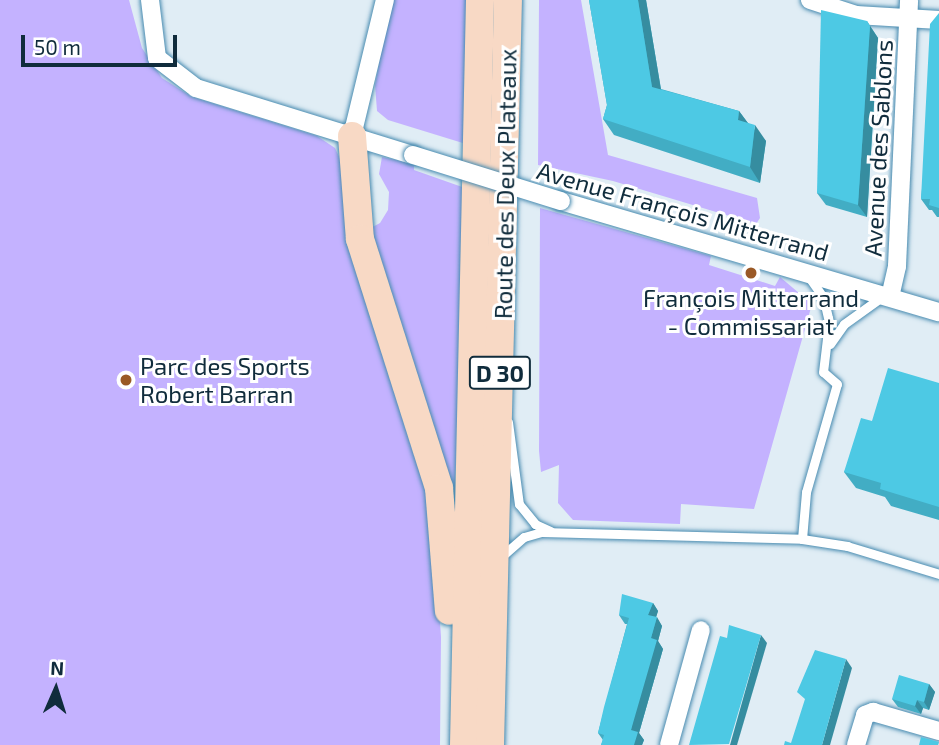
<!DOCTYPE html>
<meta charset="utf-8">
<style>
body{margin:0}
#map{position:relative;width:939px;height:745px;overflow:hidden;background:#e0edf5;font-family:"Exo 2",sans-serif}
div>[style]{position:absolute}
.green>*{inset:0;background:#c4b2ff}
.roads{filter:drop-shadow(0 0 2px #488bb0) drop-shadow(0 0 2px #488bb0)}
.service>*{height:9px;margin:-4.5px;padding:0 4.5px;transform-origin:4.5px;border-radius:4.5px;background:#fff}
.minor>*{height:18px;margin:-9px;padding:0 9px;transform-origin:9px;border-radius:9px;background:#fff}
.primary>*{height:28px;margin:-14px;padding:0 14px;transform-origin:14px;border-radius:14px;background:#f8d9c5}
.bridges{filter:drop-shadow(0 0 2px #488bb0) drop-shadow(0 0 2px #488bb0)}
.minor-bridge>*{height:18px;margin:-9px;padding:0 9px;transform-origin:9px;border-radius:9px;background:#fff}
.wall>*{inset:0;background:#42adc4}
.shaded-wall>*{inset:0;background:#368da0}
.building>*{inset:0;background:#4dc9e4}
.dots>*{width:19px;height:19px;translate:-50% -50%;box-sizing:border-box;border:4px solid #fff;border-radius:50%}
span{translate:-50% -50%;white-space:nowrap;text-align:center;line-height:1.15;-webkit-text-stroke:6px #fff;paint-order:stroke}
.shield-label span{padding:2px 5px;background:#fff;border:2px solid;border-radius:5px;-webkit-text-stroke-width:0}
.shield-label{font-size:23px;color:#102c3c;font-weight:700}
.street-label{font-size:24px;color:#102c3c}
.poi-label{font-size:24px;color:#102c3c}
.left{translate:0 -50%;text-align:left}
.north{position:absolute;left:21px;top:654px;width:70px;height:70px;-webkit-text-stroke:5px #fff;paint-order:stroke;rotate:3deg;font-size:19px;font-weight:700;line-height:28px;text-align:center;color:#102c3c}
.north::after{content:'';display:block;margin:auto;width:24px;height:32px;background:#102c3c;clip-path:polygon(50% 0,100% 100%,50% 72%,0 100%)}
.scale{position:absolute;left:21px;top:35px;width:156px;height:32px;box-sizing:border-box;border:4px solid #102c3c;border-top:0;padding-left:9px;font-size:21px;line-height:24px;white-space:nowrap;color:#102c3c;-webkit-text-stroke:5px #fff;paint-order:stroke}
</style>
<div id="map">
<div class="green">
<i style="clip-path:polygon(0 0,129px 0,142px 48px,162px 78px,192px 97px,317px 136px,335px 148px,344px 168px,431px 489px,441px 637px,440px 745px,0 745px)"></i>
<i style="clip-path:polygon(391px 0,471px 0,466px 144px,388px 120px,377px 111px,375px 85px)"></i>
<i style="clip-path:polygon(539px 0,581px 0,608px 155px,757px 198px,760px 218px,756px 224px,613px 181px,538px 165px)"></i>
<i style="clip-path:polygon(382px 157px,414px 164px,414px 170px,465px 188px,454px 510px,367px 230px,380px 223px,388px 210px,389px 192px,379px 174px)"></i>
<i style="clip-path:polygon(540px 208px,711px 256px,709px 265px,775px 286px,780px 277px,812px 304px,754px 509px,681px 504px,680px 524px,573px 520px,558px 503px,559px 465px,541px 472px,539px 451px)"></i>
</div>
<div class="roads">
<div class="service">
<i style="left:830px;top:344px;width:24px;rotate:-55deg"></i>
<i style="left:844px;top:324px;width:48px;rotate:-35.7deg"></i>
<i style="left:508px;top:422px;width:83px;rotate:82.4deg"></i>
<i style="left:519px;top:504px;width:26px;rotate:51deg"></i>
<i style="left:535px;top:524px;width:17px;rotate:25deg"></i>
<i style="left:802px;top:539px;width:47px;rotate:-85.1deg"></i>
<i style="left:806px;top:492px;width:112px;rotate:-74deg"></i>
<i style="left:837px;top:384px;width:18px;rotate:-139deg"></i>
<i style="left:823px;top:372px;width:50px;rotate:-83.2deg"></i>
<i style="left:829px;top:322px;width:26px;rotate:-103deg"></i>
<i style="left:823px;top:297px;width:24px;rotate:-125deg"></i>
<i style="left:502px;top:556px;width:29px;rotate:-41deg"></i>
<i style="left:524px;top:537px;width:19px;rotate:-16deg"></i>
<i style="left:542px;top:532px;width:260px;rotate:1.5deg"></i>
<i style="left:802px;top:539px;width:46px;rotate:8.8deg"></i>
<i style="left:847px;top:546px;width:96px;rotate:16.9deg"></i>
</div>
<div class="minor">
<i style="left:150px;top:0;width:58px;rotate:83.1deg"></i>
<i style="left:157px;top:58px;width:49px;rotate:37.6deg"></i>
<i style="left:196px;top:88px;width:227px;rotate:17.2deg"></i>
<i style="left:810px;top:0;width:48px;rotate:18.1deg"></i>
<i style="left:856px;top:15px;width:83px;rotate:3.4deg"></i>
<i style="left:352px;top:136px;width:140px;rotate:-76.4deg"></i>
<i style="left:561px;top:201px;width:394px;rotate:16.4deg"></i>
<i style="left:890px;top:297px;width:32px;rotate:-77deg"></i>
<i style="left:897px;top:266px;width:266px;rotate:-87.4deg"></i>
<i style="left:669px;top:745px;width:119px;rotate:-74.5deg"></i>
<i style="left:856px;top:745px;width:31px;rotate:-73deg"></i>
<i style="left:865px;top:715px;width:9px;rotate:-21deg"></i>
<i style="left:873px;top:712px;width:69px;rotate:16.1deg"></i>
</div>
<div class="primary">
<i style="left:352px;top:136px;width:103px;rotate:85.6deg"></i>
<i style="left:360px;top:239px;width:261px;rotate:72.4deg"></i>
<i style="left:439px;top:488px;width:123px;rotate:85.4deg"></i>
<i style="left:464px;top:745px;width:745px;rotate:-88.77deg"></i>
<i style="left:490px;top:745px;width:745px;rotate:-88.62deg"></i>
</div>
</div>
<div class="bridges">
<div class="minor-bridge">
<i style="left:413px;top:155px;width:155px;rotate:17.3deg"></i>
</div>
</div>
<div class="wall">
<i style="clip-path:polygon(589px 0,646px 0,661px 89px,739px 111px,748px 123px,766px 141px,760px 183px,614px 135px,603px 119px,607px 105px)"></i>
<i style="clip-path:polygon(939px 13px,939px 217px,937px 217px,932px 210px,929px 210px,921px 199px)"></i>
<i style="clip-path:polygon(867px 21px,878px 38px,867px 217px,826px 205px,817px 193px)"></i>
<i style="clip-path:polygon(939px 383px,939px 520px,891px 506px,885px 497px,856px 488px,844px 472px,872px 421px)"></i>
<i style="clip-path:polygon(653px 603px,658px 611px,656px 617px,662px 626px,658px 641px,663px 649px,639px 733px,644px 740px,642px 745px,601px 745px,603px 740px,598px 733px,627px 624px,625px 624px,619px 615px)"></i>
<i style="clip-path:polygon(929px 684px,935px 692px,929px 710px,923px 708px,921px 714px,898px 707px,892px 699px)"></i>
</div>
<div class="shaded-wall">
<i style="clip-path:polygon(638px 0,646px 0,663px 102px,652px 87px)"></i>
<i style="clip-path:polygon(870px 26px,878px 38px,867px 217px,858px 205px)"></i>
<i style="clip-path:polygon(739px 111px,750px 126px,738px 120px)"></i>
<i style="clip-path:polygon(755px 125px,766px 141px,760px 183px,750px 167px)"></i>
<i style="clip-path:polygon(653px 603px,658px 611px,654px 624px,648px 615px)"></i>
<i style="clip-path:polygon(657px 617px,662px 626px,658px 641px,663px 649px,639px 733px,644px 740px,642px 745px,634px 745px,631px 730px,651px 638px)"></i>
<i style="clip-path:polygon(761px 635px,767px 643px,737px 745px,730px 745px)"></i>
<i style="clip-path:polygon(846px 659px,852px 668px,830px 745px,822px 745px)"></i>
<i style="clip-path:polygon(929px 684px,935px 692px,929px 710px,924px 702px)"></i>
<i style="clip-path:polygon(917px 700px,923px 708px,921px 714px,915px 706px)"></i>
</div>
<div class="building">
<i style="clip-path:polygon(589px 0,638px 0,652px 87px,739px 111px,738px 120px,755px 125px,750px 167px,603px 119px,607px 105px)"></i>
<i style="clip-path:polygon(821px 10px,867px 21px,870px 26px,858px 205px,817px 193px)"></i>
<i style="clip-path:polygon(939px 13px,939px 208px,929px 205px,930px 199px,921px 199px,930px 24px)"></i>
<i style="clip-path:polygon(888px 368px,939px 383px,939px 507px,880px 489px,881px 483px,844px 472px,861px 418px,872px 421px)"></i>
<i style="clip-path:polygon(622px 594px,653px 603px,648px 615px,657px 617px,651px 638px,657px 640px,631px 730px,638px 732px,634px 745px,601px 745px,604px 735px,598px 733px,604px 707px,629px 618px,619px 615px)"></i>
<i style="clip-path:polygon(729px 625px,761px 635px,729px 744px,689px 745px,720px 636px,727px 638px)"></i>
<i style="clip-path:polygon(815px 650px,846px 659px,822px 745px,784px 745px,785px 741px,791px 743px,805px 699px,797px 692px)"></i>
<i style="clip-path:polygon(899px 675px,929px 684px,924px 702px,917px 700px,915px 706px,892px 699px)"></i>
<i style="clip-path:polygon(921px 737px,939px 742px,938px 745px,919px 745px)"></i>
</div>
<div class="dots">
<i style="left:751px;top:273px;background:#9a5926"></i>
<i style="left:126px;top:380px;background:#9a5926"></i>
</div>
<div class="shield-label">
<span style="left:500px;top:373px">D 30</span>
</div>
<div class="street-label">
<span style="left:878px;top:148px;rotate:-87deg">Avenue des Sablons</span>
<span style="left:505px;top:184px;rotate:-89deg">Route des Deux Plateaux</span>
<span style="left:683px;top:211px;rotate:16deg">Avenue François Mitterrand</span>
</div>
<div class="poi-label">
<span style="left:751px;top:312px">François Mitterrand<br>- Commissariat</span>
<span class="left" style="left:140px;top:380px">Parc des Sports<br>Robert Barran</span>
</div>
<div class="north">N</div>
<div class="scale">50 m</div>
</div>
